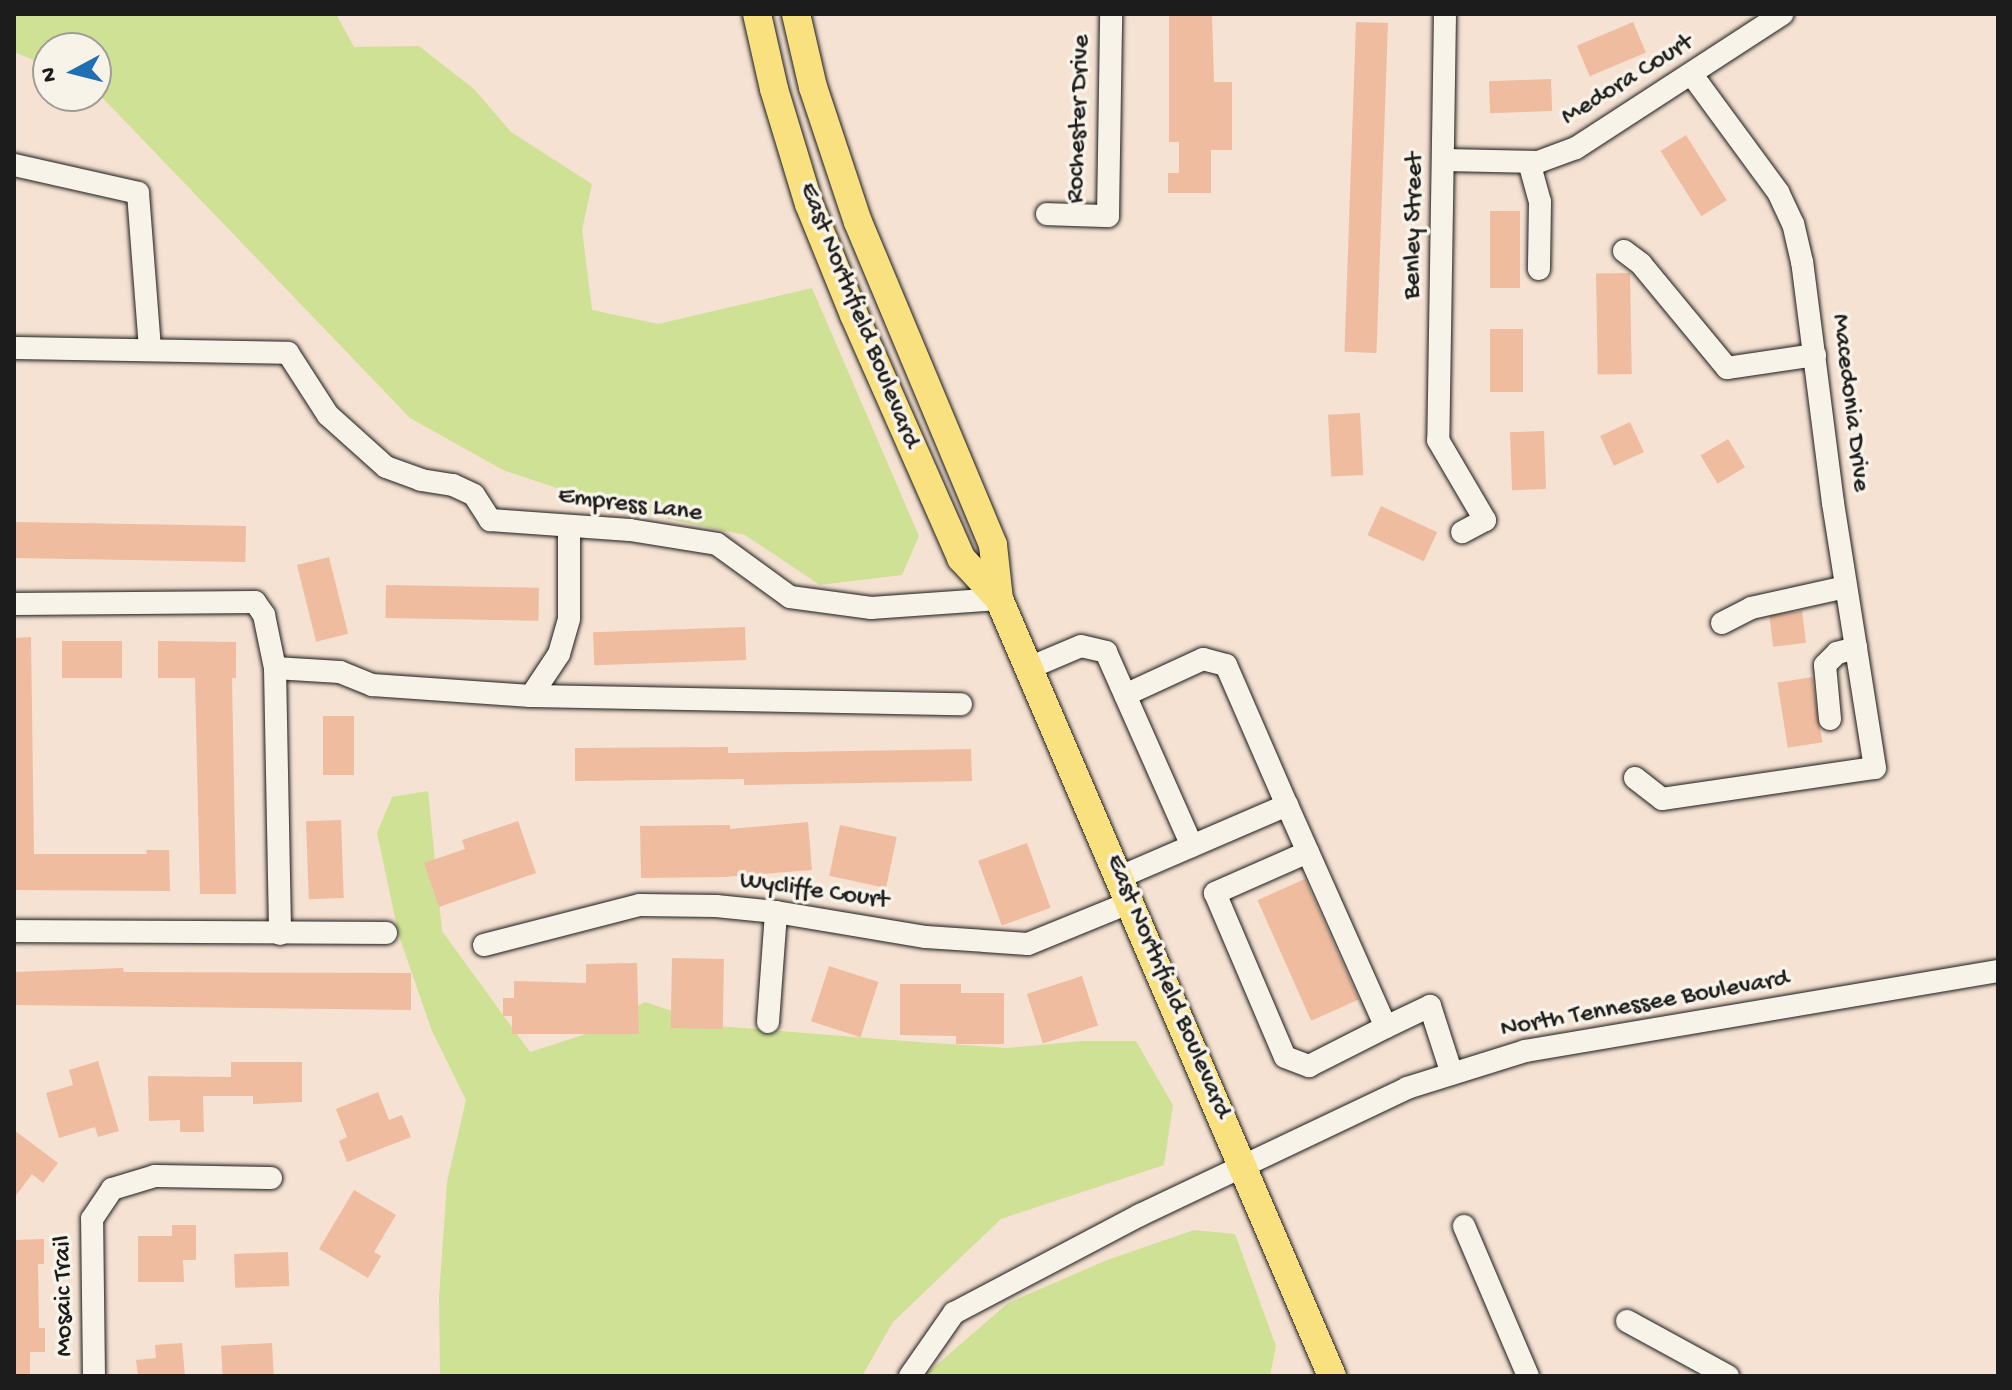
<!DOCTYPE html>
<style>
body{margin:0}
#map{position:relative;width:2012px;height:1390px;overflow:hidden;background:#f5e2d2;font-family:"Gochi Hand",sans-serif}
div>[style]{position:absolute}
.green>*{inset:0;background:#cfe195}
.building>*{inset:0;background:#efbca0;transform-origin:0 0}
.roads{filter:drop-shadow(0 0 2px #1c1c1c) drop-shadow(0 0 2px #1c1c1c)}
.minor>*{height:22px;margin:-11px;padding:0 11px;transform-origin:11px;border-radius:11px;background:#f7f3e8}
.major>*{height:28px;margin:-14px;padding:0 14px;transform-origin:14px;border-radius:14px;background:#fae180}
span{translate:-50% -50%;white-space:nowrap;text-align:center;line-height:1.15;-webkit-text-stroke:7px #f7f3e8;paint-order:stroke}
.street-label{font-size:26px;color:#1c1c1c}
.frame{position:absolute;inset:0;border:16px solid #1c1c1c;pointer-events:none}
.north{position:absolute;left:32px;top:32px;width:80px;height:80px;box-sizing:border-box;background:#f7f3e8;border:2px solid #9f9d96;border-radius:50%;rotate:263deg;font-size:22px;font-weight:700;line-height:32px;text-align:center;color:#1c1c1c}
.north::after{content:'';display:block;margin:auto;width:28px;height:36px;background:#1f6fb2;clip-path:polygon(50% 0,100% 100%,50% 72%,0 100%)}
</style>
<div id="map">
<div class="green">
<i style="clip-path:polygon(14px 14px,336px 14px,354px 47px,419px 46px,474px 89px,511px 132px,592px 184px,582px 230px,592px 310px,658px 324px,812px 288px,919px 536px,902px 575px,820px 585px,745px 535px,620px 509px,503px 470px,410px 418px,96px 91px,96px 48px,48px 48px,48px 66px,14px 52px)"></i>
<i style="clip-path:polygon(428px 791px,442px 931px,530px 1052px,589px 1033px,645px 1002px,718px 1026px,904px 1041px,1007px 1048px,1082px 1041px,1136px 1041px,1173px 1105px,1164px 1165px,1001px 1219px,893px 1322px,862px 1376px,440px 1376px,439px 1297px,447px 1182px,466px 1100px,432px 1031px,399px 936px,377px 833px,392px 797px)"></i>
<i style="clip-path:polygon(1194px 1230px,1235px 1234px,1276px 1346px,1270px 1376px,924px 1376px,1008px 1303px,1107px 1260px)"></i>
</div>
<div class="building">
<i style="clip-path:polygon(1169px 14px,1212px 14px,1214px 82px,1232px 82px,1232px 150px,1211px 150px,1211px 193px,1168px 193px,1168px 173px,1179px 173px,1179px 142px,1169px 142px)"></i>
<i style="left:1356px;top:22px;width:32px;height:330px;rotate:2deg"></i>
<i style="left:1633px;top:22px;width:33px;height:61px;rotate:67deg"></i>
<i style="left:1551px;top:79px;width:32px;height:62px;rotate:88deg"></i>
<i style="left:1686px;top:135px;width:77px;height:30px;rotate:58deg"></i>
<i style="left:1490px;top:211px;width:30px;height:77px"></i>
<i style="left:1630px;top:273px;width:101px;height:34px;rotate:89deg"></i>
<i style="left:1490px;top:329px;width:33px;height:63px"></i>
<i style="left:1360px;top:413px;width:62px;height:32px;rotate:87deg"></i>
<i style="left:1630px;top:422px;width:33px;height:33px;rotate:65deg"></i>
<i style="left:1544px;top:431px;width:58px;height:34px;rotate:88deg"></i>
<i style="left:1728px;top:439px;width:33px;height:32px;rotate:59deg"></i>
<i style="left:1381px;top:506px;width:62px;height:32px;rotate:25deg"></i>
<i style="left:15px;top:522px;width:231px;height:36px;rotate:1deg"></i>
<i style="left:329px;top:557px;width:79px;height:33px;rotate:76deg"></i>
<i style="left:386px;top:585px;width:153px;height:33px;rotate:1deg"></i>
<i style="left:1802px;top:611px;width:32px;height:33px;rotate:83deg"></i>
<i style="left:745px;top:627px;width:33px;height:152px;rotate:88deg"></i>
<i style="clip-path:polygon(31px 637px,34px 854px,147px 854px,146px 850px,169px 850px,170px 891px,14px 890px,14px 638px)"></i>
<i style="left:62px;top:641px;width:60px;height:37px"></i>
<i style="clip-path:polygon(158px 641px,236px 642px,236px 678px,232px 678px,236px 894px,200px 894px,195px 678px,158px 678px)"></i>
<i style="left:1812px;top:677px;width:66px;height:35px;rotate:81deg"></i>
<i style="left:323px;top:716px;width:31px;height:59px"></i>
<i style="clip-path:polygon(728px 747px,728px 753px,971px 749px,972px 781px,744px 785px,744px 779px,575px 781px,575px 748px)"></i>
<i style="left:341px;top:820px;width:78px;height:35px;rotate:88deg"></i>
<i style="clip-path:polygon(518px 821px,536px 873px,439px 907px,424px 863px,465px 849px,462px 840px)"></i>
<i style="clip-path:polygon(808px 822px,812px 870px,725px 877px,641px 878px,640px 826px,730px 825px,730px 829px)"></i>
<i style="left:840px;top:825px;width:58px;height:52px;rotate:12deg"></i>
<i style="left:1027px;top:843px;width:69px;height:52px;rotate:70deg"></i>
<i style="left:1305px;top:879px;width:132px;height:52px;rotate:66deg"></i>
<i style="left:672px;top:958px;width:52px;height:70px;rotate:1deg"></i>
<i style="clip-path:polygon(637px 963px,639px 1034px,512px 1034px,512px 1016px,503px 1016px,503px 998px,514px 998px,514px 981px,586px 983px,586px 964px)"></i>
<i style="left:829px;top:966px;width:52px;height:58px;rotate:18deg"></i>
<i style="clip-path:polygon(123px 968px,124px 972px,411px 973px,411px 1010px,14px 1005px,14px 972px)"></i>
<i style="left:1082px;top:976px;width:52px;height:58px;rotate:72deg"></i>
<i style="clip-path:polygon(900px 984px,961px 984px,961px 993px,1004px 993px,1004px 1044px,956px 1044px,956px 1036px,900px 1035px)"></i>
<i style="clip-path:polygon(98px 1061px,119px 1131px,98px 1137px,95px 1127px,59px 1138px,46px 1093px,73px 1085px,69px 1070px)"></i>
<i style="clip-path:polygon(231px 1062px,302px 1062px,302px 1102px,253px 1104px,253px 1096px,203px 1096px,204px 1132px,180px 1132px,180px 1120px,149px 1121px,148px 1076px,231px 1077px)"></i>
<i style="clip-path:polygon(378px 1092px,389px 1120px,402px 1115px,411px 1137px,347px 1162px,339px 1141px,347px 1137px,336px 1109px)"></i>
<i style="clip-path:polygon(14px 1130px,58px 1163px,43px 1183px,32px 1174px,14px 1198px)"></i>
<i style="clip-path:polygon(354px 1190px,396px 1215px,374px 1252px,381px 1256px,368px 1278px,319px 1249px)"></i>
<i style="clip-path:polygon(172px 1225px,196px 1225px,196px 1260px,183px 1260px,184px 1282px,138px 1282px,138px 1236px,172px 1236px)"></i>
<i style="clip-path:polygon(44px 1239px,44px 1264px,38px 1264px,39px 1328px,45px 1328px,45px 1352px,30px 1352px,30px 1376px,14px 1376px,14px 1240px)"></i>
<i style="left:288px;top:1252px;width:34px;height:54px;rotate:88deg"></i>
<i style="clip-path:polygon(182px 1343px,185px 1376px,138px 1376px,136px 1360px,156px 1358px,155px 1345px)"></i>
<i style="left:272px;top:1343px;width:33px;height:51px;rotate:87deg"></i>
</div>
<div class="roads">
<div class="minor">
<i style="left:1445px;top:14px;width:426px;rotate:90.9deg"></i>
<i style="left:1438px;top:440px;width:93px;rotate:59.6deg"></i>
<i style="left:1485px;top:520px;width:26px;rotate:152deg"></i>
<i style="left:1445px;top:160px;width:93px;rotate:1.2deg"></i>
<i style="left:1538px;top:162px;width:40px;rotate:-20.2deg"></i>
<i style="left:1576px;top:148px;width:246px;rotate:-33deg"></i>
<i style="left:1529px;top:162px;width:41px;rotate:74.6deg"></i>
<i style="left:1540px;top:202px;width:67px;rotate:90.9deg"></i>
<i style="left:14px;top:165px;width:127px;rotate:12.7deg"></i>
<i style="left:138px;top:193px;width:157px;rotate:85.6deg"></i>
<i style="left:1047px;top:214px;width:61px;rotate:1.9deg"></i>
<i style="left:1108px;top:216px;width:202px;rotate:-89.1deg"></i>
<i style="left:1624px;top:251px;width:21px;rotate:37deg"></i>
<i style="left:1641px;top:264px;width:135px;rotate:50.4deg"></i>
<i style="left:1727px;top:368px;width:89px;rotate:-8.4deg"></i>
<i style="left:14px;top:348px;width:274px;rotate:1deg"></i>
<i style="left:288px;top:353px;width:74px;rotate:57.2deg"></i>
<i style="left:328px;top:415px;width:78px;rotate:41.9deg"></i>
<i style="left:386px;top:467px;width:37px;rotate:20deg"></i>
<i style="left:421px;top:480px;width:32px;rotate:9deg"></i>
<i style="left:453px;top:485px;width:23px;rotate:25deg"></i>
<i style="left:474px;top:495px;width:30px;rotate:57deg"></i>
<i style="left:490px;top:520px;width:140px;rotate:4.1deg"></i>
<i style="left:630px;top:530px;width:88px;rotate:9.1deg"></i>
<i style="left:717px;top:544px;width:90px;rotate:36deg"></i>
<i style="left:790px;top:597px;width:82px;rotate:7.7deg"></i>
<i style="left:871px;top:608px;width:128px;rotate:-4deg"></i>
<i style="left:14px;top:604px;width:241px;rotate:-0.5deg"></i>
<i style="left:255px;top:602px;width:16px;rotate:55deg"></i>
<i style="left:264px;top:615px;width:54px;rotate:78.3deg"></i>
<i style="left:275px;top:668px;width:266px;rotate:88.9deg"></i>
<i style="left:1722px;top:623px;width:33px;rotate:-27deg"></i>
<i style="left:1751px;top:608px;width:97px;rotate:-12.5deg"></i>
<i style="left:275px;top:668px;width:65px;rotate:3.5deg"></i>
<i style="left:340px;top:672px;width:35px;rotate:22deg"></i>
<i style="left:372px;top:685px;width:159px;rotate:4deg"></i>
<i style="left:531px;top:696px;width:430px;rotate:1.1deg"></i>
<i style="left:1029px;top:668px;width:56px;rotate:-22.9deg"></i>
<i style="left:1081px;top:646px;width:26px;rotate:13deg"></i>
<i style="left:1106px;top:652px;width:212px;rotate:66.1deg"></i>
<i style="left:1125px;top:695px;width:86px;rotate:-24.8deg"></i>
<i style="left:1203px;top:659px;width:24px;rotate:15deg"></i>
<i style="left:1226px;top:665px;width:153px;rotate:66.5deg"></i>
<i style="left:531px;top:696px;width:50px;rotate:-56.3deg"></i>
<i style="left:559px;top:654px;width:37px;rotate:-74deg"></i>
<i style="left:569px;top:618px;width:92px;rotate:-90deg"></i>
<i style="left:1830px;top:719px;width:54px;rotate:-95.3deg"></i>
<i style="left:1825px;top:665px;width:17px;rotate:-45deg"></i>
<i style="left:1837px;top:653px;width:20px;rotate:-15deg"></i>
<i style="left:1635px;top:778px;width:34px;rotate:38deg"></i>
<i style="left:1662px;top:799px;width:215px;rotate:-8.3deg"></i>
<i style="left:1875px;top:768px;width:268px;rotate:-99deg"></i>
<i style="left:1833px;top:503px;width:243px;rotate:-97.3deg"></i>
<i style="left:1802px;top:262px;width:39px;rotate:-103deg"></i>
<i style="left:1793px;top:224px;width:35px;rotate:-115deg"></i>
<i style="left:1778px;top:192px;width:145px;rotate:-126.3deg"></i>
<i style="left:1308px;top:852px;width:102px;rotate:156.2deg"></i>
<i style="left:1215px;top:893px;width:178px;rotate:66.9deg"></i>
<i style="left:1285px;top:1057px;width:26px;rotate:21deg"></i>
<i style="left:1309px;top:1066px;width:86px;rotate:-26.9deg"></i>
<i style="left:1120px;top:877px;width:182px;rotate:-23.3deg"></i>
<i style="left:1287px;top:805px;width:243px;rotate:66deg"></i>
<i style="left:1386px;top:1027px;width:49px;rotate:-25.5deg"></i>
<i style="left:1430px;top:1006px;width:71px;rotate:72.1deg"></i>
<i style="left:14px;top:931px;width:372px;rotate:0.3deg"></i>
<i style="left:484px;top:945px;width:161px;rotate:-14.4deg"></i>
<i style="left:640px;top:905px;width:76px;rotate:0.8deg"></i>
<i style="left:716px;top:906px;width:60px;rotate:5.7deg"></i>
<i style="left:776px;top:912px;width:152px;rotate:9.5deg"></i>
<i style="left:926px;top:937px;width:102px;rotate:3.9deg"></i>
<i style="left:1028px;top:944px;width:111px;rotate:-22.2deg"></i>
<i style="left:768px;top:1022px;width:110px;rotate:-85.8deg"></i>
<i style="left:1464px;top:1226px;width:163px;rotate:66.9deg"></i>
<i style="left:1627px;top:1321px;width:115px;rotate:28.6deg"></i>
<i style="left:94px;top:1376px;width:157px;rotate:-90.7deg"></i>
<i style="left:92px;top:1219px;width:36px;rotate:-56deg"></i>
<i style="left:112px;top:1189px;width:45px;rotate:-16.8deg"></i>
<i style="left:155px;top:1176px;width:116px;rotate:1deg"></i>
<i style="left:910px;top:1376px;width:77px;rotate:-55.1deg"></i>
<i style="left:954px;top:1313px;width:210px;rotate:-27.8deg"></i>
<i style="left:1140px;top:1215px;width:296px;rotate:-25.4deg"></i>
<i style="left:1407px;top:1088px;width:124px;rotate:-17.4deg"></i>
<i style="left:1525px;top:1051px;width:480px;rotate:-9.6deg"></i>
</div>
<div class="major">
<i style="left:757px;top:14px;width:77px;rotate:77.2deg"></i>
<i style="left:774px;top:89px;width:120px;rotate:73.1deg"></i>
<i style="left:809px;top:204px;width:120px;rotate:67.9deg"></i>
<i style="left:854px;top:315px;width:266px;rotate:66.2deg"></i>
<i style="left:961px;top:558px;width:56px;rotate:47.2deg"></i>
<i style="left:796px;top:14px;width:75px;rotate:76.9deg"></i>
<i style="left:813px;top:87px;width:142px;rotate:71.6deg"></i>
<i style="left:858px;top:222px;width:350px;rotate:67.3deg"></i>
<i style="left:993px;top:545px;width:54px;rotate:83.7deg"></i>
<i style="left:999px;top:599px;width:845px;rotate:66.8deg"></i>
</div>
</div>
<div class="street-label">
<span style="left:1628px;top:81px;rotate:-32deg">Medora Court</span>
<span style="left:1080px;top:119px;rotate:-88deg">Rochester Drive</span>
<span style="left:1415px;top:226px;rotate:-89deg">Benley Street</span>
<span style="left:858px;top:316px;rotate:68deg">East Northfield Boulevard</span>
<span style="left:1849px;top:403px;rotate:83deg">Macedonia Drive</span>
<span style="left:630px;top:506px;rotate:7deg">Empress Lane</span>
<span style="left:814px;top:892px;rotate:8deg">Wycliffe Court</span>
<span style="left:1167px;top:987px;rotate:67deg">East Northfield Boulevard</span>
<span style="left:1645px;top:1005px;rotate:-10deg">North Tennessee Boulevard</span>
<span style="left:65px;top:1296px;rotate:-91deg">Mosaic Trail</span>
</div>
<div class="frame"></div>
<div class="north">N</div>
</div>
